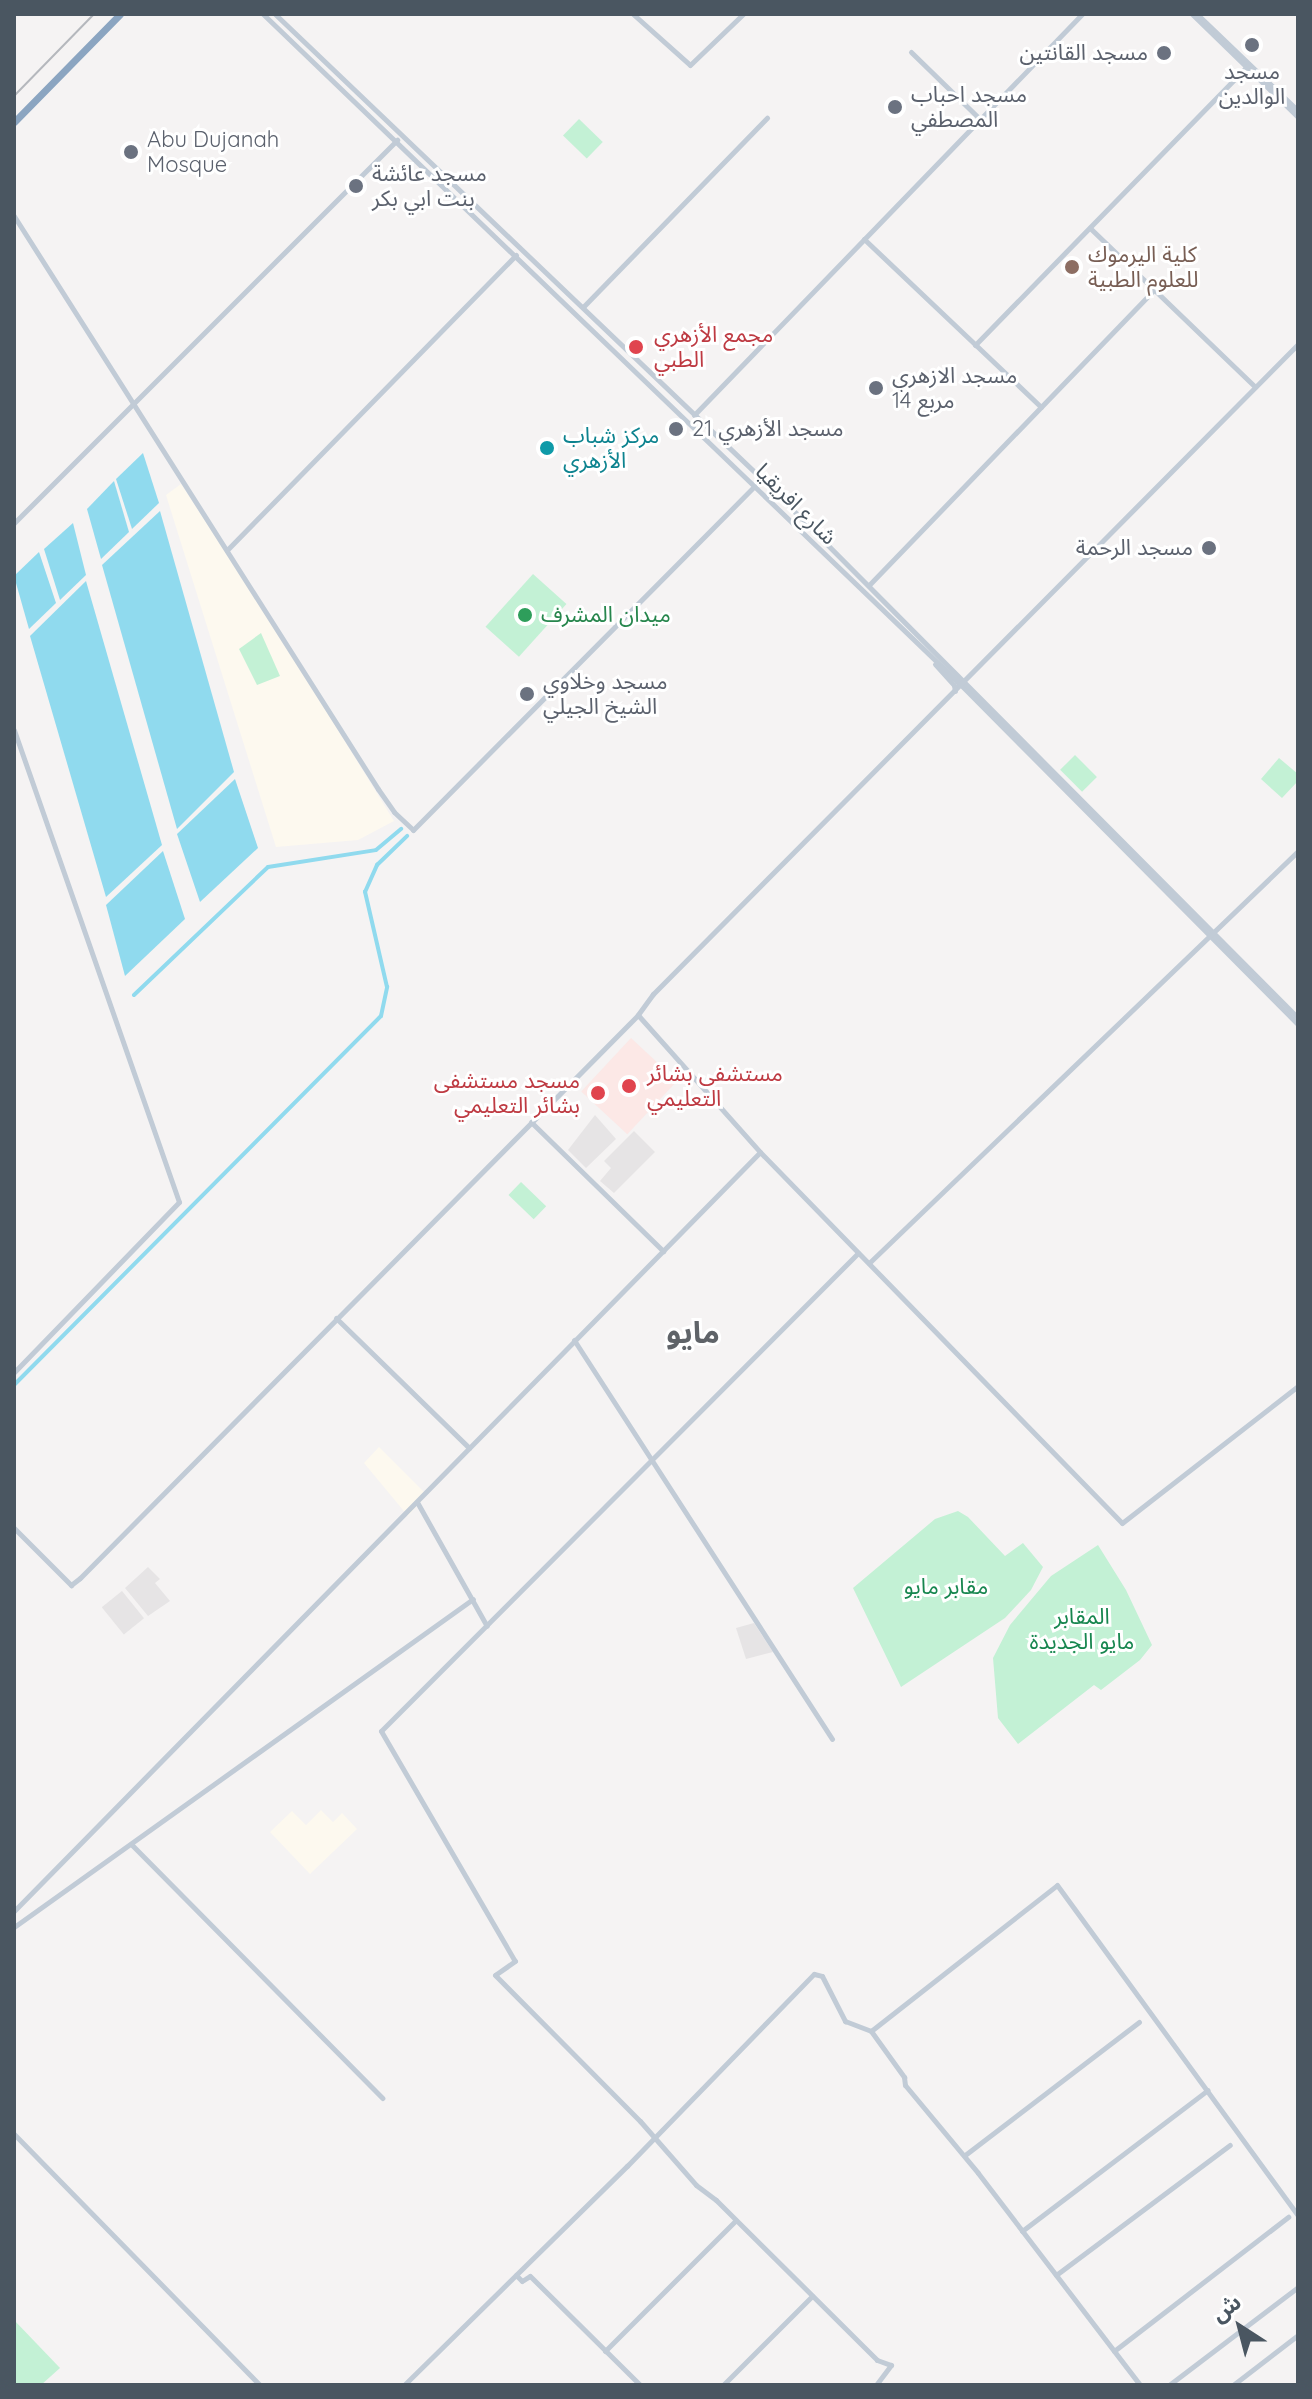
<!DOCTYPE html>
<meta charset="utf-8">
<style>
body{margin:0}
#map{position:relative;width:1312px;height:2399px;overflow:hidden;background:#f5f3f3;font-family:Quicksand,"Noto Sans Arabic",sans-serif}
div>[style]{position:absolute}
.commercial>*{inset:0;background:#fdf9ef}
.education>*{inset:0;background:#e6e4e5;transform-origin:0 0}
.medical>*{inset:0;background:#fce8e6;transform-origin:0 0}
.green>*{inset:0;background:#c3f1d5;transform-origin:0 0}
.water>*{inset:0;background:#90daee}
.canal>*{height:4px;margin:-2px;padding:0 2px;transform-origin:2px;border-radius:2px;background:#90daee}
.secondary>*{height:5px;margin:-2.5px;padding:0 2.5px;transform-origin:2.5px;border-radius:2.5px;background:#c1cbd6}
.highway>*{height:7px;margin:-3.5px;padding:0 3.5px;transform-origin:3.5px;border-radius:3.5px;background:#8ba5c1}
.rail>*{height:2px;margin:-1px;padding:0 1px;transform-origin:1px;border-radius:1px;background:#b5b8bd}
.dots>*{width:22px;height:22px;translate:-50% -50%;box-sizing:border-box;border:4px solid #fff;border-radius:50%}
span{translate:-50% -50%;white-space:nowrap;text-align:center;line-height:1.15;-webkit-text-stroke:6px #fff;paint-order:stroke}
.worship-label{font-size:22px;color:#5b616d}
.right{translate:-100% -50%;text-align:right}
.left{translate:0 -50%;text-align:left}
.education-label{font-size:22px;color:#785e54}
.health-label{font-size:22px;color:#be3a42}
.culture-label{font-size:22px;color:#0d838f}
.street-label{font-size:22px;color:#4a5661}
.leisure-label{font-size:22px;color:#27864d}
.park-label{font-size:22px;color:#17864f}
.district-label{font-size:30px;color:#5f6368;font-weight:700}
.frame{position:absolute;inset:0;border:16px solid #4a5661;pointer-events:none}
.north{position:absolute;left:1200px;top:2287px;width:80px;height:80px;-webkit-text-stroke:6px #fff;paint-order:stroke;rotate:324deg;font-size:22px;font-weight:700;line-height:32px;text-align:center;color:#4a5661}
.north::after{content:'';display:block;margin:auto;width:28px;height:36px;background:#4a5661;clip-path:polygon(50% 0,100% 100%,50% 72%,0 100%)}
</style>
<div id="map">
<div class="commercial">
<i style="clip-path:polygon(181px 484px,275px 628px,394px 821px,358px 840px,276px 847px,166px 495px)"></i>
<i style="clip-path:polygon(379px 1447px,427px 1495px,408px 1516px,364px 1463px)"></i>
<i style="clip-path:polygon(321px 1810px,333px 1822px,342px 1813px,357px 1829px,310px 1874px,270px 1832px,292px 1811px,306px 1825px)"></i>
</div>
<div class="education">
<i style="clip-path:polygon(595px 1115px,616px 1139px,586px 1168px,568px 1150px)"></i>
<i style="clip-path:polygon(634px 1131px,655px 1152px,614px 1193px,600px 1181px,611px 1168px,604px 1161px)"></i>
<i style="clip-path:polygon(148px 1567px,160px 1579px,155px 1583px,170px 1601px,148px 1616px,125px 1588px)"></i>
<i style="left:122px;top:1591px;width:35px;height:26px;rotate:51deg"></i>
<i style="clip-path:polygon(754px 1623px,773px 1652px,746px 1659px,736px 1628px)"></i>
</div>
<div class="medical">
<i style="left:631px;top:1038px;width:63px;height:73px;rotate:43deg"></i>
</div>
<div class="green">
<i style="left:579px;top:119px;width:33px;height:23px;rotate:44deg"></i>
<i style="left:533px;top:574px;width:45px;height:71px;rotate:42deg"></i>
<i style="clip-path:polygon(261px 633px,280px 676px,257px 685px,239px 649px)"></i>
<i style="left:1075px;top:755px;width:31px;height:21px;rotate:45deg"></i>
<i style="clip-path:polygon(1279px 758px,1298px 774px,1298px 781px,1282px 798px,1261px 779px)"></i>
<i style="left:521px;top:1182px;width:35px;height:18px;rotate:44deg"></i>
<i style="clip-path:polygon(958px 1511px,968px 1517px,1005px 1556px,1023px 1543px,1043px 1567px,1031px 1590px,1005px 1618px,901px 1687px,853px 1588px,935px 1519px)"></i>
<i style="clip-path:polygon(1098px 1545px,1126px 1590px,1152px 1645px,1140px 1660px,1101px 1690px,1094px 1685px,1018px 1744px,998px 1718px,993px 1658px,1010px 1625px,1051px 1576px)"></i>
<i style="clip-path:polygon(14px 2320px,60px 2368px,41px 2385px,14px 2385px)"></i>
</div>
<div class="water">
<i style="clip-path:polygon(143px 453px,159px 503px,132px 529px,116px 479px)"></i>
<i style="clip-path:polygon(114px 481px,129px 532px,101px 559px,87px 509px)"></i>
<i style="clip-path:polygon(160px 511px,234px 772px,177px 829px,102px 565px)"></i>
<i style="clip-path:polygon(73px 523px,86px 575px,60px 600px,44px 549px)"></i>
<i style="clip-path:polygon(39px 552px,56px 603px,29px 629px,14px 576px)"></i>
<i style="clip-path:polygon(86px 581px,162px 845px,106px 897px,30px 636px)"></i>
<i style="clip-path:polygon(235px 779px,258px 848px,200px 902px,177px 834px)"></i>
<i style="clip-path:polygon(163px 851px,185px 919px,125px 976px,106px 905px)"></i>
</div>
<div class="canal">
<i style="left:134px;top:995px;width:185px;rotate:-43.7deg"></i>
<i style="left:268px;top:867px;width:109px;rotate:-8.9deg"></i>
<i style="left:376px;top:850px;width:33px;rotate:-40deg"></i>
<i style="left:14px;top:1385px;width:520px;rotate:-45.16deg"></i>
<i style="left:381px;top:1016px;width:30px;rotate:-78deg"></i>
<i style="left:387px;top:987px;width:98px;rotate:-103deg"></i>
<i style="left:365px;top:892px;width:30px;rotate:-66deg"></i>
<i style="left:377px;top:865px;width:42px;rotate:-44deg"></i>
</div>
<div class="secondary">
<i style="left:263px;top:14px;width:968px;rotate:43.87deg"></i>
<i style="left:961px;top:685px;width:478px;rotate:45.2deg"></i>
<i style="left:275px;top:14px;width:678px;rotate:43.68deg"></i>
<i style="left:765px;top:482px;width:756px;rotate:45.16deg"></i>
<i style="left:633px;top:14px;width:76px;rotate:41.8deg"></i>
<i style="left:690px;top:65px;width:74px;rotate:-43.9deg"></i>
<i style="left:1192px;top:14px;width:148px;rotate:44.2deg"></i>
<i style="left:1197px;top:14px;width:140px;rotate:43.8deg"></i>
<i style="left:911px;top:52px;width:96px;rotate:44.2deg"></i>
<i style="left:14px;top:216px;width:679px;rotate:57.57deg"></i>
<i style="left:378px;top:789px;width:28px;rotate:55deg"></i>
<i style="left:394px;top:812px;width:26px;rotate:43deg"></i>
<i style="left:413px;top:830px;width:485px;rotate:-45.2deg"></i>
<i style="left:1090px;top:228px;width:229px;rotate:43.9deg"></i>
<i style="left:864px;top:239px;width:244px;rotate:43.5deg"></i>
<i style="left:583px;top:307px;width:264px;rotate:-45.8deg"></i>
<i style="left:1298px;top:344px;width:916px;rotate:134.78deg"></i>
<i style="left:653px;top:994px;width:26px;rotate:126deg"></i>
<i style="left:638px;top:1015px;width:183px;rotate:48.3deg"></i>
<i style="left:760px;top:1152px;width:518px;rotate:45.7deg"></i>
<i style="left:1122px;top:1523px;width:223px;rotate:-37.9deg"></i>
<i style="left:975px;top:345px;width:392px;rotate:-45.7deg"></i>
<i style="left:694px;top:415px;width:558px;rotate:-45.94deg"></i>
<i style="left:14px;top:523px;width:542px;rotate:-45deg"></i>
<i style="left:227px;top:550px;width:413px;rotate:-45.6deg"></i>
<i style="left:869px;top:585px;width:410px;rotate:-46deg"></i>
<i style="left:935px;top:664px;width:28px;rotate:48deg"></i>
<i style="left:954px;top:685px;width:6px;rotate:81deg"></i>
<i style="left:14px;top:730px;width:500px;rotate:70.73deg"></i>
<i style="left:179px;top:1202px;width:237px;rotate:134.1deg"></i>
<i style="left:531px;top:1122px;width:185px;rotate:44.3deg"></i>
<i style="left:858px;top:1253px;width:675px;rotate:134.94deg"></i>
<i style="left:381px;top:1731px;width:266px;rotate:59.8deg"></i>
<i style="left:515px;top:1961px;width:24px;rotate:145deg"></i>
<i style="left:495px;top:1975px;width:206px;rotate:45.2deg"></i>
<i style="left:640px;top:2121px;width:85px;rotate:48.8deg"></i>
<i style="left:696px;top:2185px;width:25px;rotate:37deg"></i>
<i style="left:716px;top:2200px;width:227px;rotate:44.8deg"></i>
<i style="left:877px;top:2360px;width:15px;rotate:20deg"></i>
<i style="left:891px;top:2365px;width:25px;rotate:127deg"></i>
<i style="left:869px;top:1263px;width:595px;rotate:-43.84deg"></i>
<i style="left:336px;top:1318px;width:186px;rotate:44.3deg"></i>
<i style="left:574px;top:1340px;width:475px;rotate:57.1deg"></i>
<i style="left:417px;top:1502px;width:142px;rotate:60.6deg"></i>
<i style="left:14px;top:1528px;width:81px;rotate:45deg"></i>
<i style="left:71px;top:1585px;width:11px;rotate:-38deg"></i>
<i style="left:80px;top:1578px;width:793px;rotate:-45.26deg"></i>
<i style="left:132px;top:1845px;width:356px;rotate:45.3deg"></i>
<i style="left:14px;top:1911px;width:1064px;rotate:-45.49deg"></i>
<i style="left:14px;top:1927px;width:564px;rotate:-35.55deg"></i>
<i style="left:871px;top:2031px;width:57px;rotate:54.3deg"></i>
<i style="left:904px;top:2077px;width:8px;rotate:83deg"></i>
<i style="left:905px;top:2085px;width:114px;rotate:50.3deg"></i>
<i style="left:978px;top:2173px;width:267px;rotate:52.6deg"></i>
<i style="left:14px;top:2134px;width:351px;rotate:45.6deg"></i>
<i style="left:965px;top:2155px;width:219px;rotate:-37.4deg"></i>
<i style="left:1022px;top:2231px;width:233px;rotate:-37.2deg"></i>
<i style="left:516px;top:2275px;width:8px;rotate:45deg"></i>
<i style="left:522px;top:2281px;width:9px;rotate:-32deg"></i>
<i style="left:530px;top:2276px;width:155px;rotate:44.7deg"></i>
<i style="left:1056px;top:2275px;width:217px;rotate:-36.8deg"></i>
<i style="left:605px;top:2351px;width:185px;rotate:-45deg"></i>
<i style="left:1114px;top:2351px;width:220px;rotate:-37.6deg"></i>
<i style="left:404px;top:2385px;width:313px;rotate:-44.5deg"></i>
<i style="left:627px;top:2166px;width:268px;rotate:-45.8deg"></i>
<i style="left:814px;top:1974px;width:8px;rotate:14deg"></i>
<i style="left:822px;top:1976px;width:51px;rotate:62.9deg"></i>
<i style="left:845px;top:2021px;width:28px;rotate:21deg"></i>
<i style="left:871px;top:2031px;width:236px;rotate:-38.1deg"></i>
<i style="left:1057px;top:1885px;width:409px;rotate:53.9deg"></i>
<i style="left:723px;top:2385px;width:126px;rotate:-45deg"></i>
<i style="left:1169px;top:2385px;width:162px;rotate:-37.2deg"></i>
<i style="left:1233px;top:2385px;width:82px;rotate:-37.6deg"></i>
</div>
<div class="highway">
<i style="left:14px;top:122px;width:151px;rotate:-45.5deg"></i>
</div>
<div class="rail">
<i style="left:14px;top:96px;width:115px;rotate:-45.7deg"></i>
</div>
<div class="dots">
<i style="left:1252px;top:45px;background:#6b7280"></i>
<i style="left:1164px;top:53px;background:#6b7280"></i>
<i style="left:895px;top:107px;background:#6b7280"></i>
<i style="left:131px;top:152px;background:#6b7280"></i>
<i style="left:356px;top:186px;background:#6b7280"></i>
<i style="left:1072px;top:267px;background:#8d6e63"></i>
<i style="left:636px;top:347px;background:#e0444e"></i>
<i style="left:876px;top:388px;background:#6b7280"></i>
<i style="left:676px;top:429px;background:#6b7280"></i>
<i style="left:547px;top:448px;background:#0f9aa8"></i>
<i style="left:1209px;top:548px;background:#6b7280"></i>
<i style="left:525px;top:615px;background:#2e9e5b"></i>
<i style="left:527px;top:694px;background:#6b7280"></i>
<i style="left:629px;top:1086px;background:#e0444e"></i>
<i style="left:598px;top:1093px;background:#e0444e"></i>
</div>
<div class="worship-label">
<span class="right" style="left:1148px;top:53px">مسجد القانتين</span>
<span style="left:1252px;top:84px">مسجد<br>الوالدين</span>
<span class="left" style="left:911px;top:107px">مسجد احباب<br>المصطفي</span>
<span class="left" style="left:147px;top:152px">Abu Dujanah<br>Mosque</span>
<span class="left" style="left:372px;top:186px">مسجد عائشة<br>بنت ابي بكر</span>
<span class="left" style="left:892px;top:388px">مسجد الازهري<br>مربع 14</span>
<span class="left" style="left:692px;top:429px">مسجد الأزهري 21</span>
<span class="right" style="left:1193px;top:548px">مسجد الرحمة</span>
<span class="left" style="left:543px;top:694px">مسجد وخلاوي<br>الشيخ الجيلي</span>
</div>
<div class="education-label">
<span class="left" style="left:1088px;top:267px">كلية اليرموك<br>للعلوم الطبية</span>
</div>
<div class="health-label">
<span class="left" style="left:654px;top:347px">مجمع الأزهري<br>الطبي</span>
<span class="left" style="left:647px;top:1086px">مستشفى بشائر<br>التعليمي</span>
<span class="right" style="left:580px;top:1093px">مسجد مستشفى<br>بشائر التعليمي</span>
</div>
<div class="culture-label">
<span class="left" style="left:563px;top:448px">مركز شباب<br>الأزهري</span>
</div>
<div class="street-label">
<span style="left:796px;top:504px;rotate:45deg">شارع افريقيا</span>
</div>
<div class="leisure-label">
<span class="left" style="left:541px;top:615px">ميدان المشرف</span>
</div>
<div class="park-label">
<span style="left:946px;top:1587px">مقابر مايو</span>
<span style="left:1082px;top:1629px">المقابر<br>مايو الجديدة</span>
</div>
<div class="district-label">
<span style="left:693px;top:1332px">مايو</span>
</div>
<div class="frame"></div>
<div class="north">ش</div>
</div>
